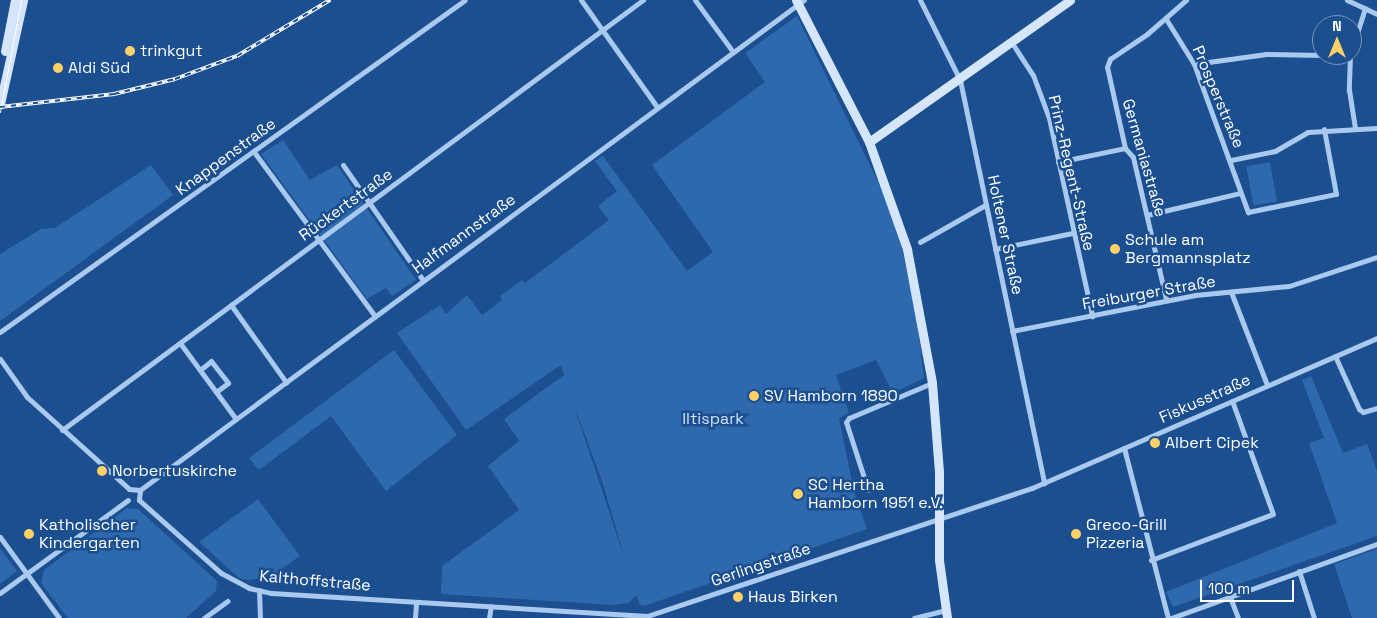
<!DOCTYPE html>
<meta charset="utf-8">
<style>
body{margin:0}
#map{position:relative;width:1377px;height:618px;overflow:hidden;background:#1b4f8f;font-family:"Space Grotesk",sans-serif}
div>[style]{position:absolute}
.green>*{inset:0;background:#2e69ad;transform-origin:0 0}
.street>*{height:5px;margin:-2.5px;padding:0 2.5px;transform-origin:2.5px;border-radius:2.5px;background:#a9c9ee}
.secondary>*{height:9px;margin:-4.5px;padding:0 4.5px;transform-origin:4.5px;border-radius:4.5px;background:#d6e6fa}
.tram>*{height:1px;margin:-0.5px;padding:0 0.5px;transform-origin:0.5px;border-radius:0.5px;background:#fff}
.rail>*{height:4px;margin-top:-2px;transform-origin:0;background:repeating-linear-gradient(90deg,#1b4f8f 0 5.5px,#fff 0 11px);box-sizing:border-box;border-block:1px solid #fff}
.dots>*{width:14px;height:14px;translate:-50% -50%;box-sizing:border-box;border:2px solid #1b4f8f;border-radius:50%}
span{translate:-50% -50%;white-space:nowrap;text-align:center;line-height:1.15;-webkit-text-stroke:5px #1b4f8f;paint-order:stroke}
.poi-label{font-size:16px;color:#fff}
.left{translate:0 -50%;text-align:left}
.street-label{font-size:16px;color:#fff}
.park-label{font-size:16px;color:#cfe3fa}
.north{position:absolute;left:1312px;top:15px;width:50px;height:50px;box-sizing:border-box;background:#1b4f8f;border:1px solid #7695bc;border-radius:50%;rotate:0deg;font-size:14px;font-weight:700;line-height:20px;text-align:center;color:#fff}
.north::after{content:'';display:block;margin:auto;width:18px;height:22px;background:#ffd166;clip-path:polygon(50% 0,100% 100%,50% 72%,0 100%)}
.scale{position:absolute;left:1200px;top:580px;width:94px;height:22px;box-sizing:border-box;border:2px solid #fff;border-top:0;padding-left:6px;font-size:15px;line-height:18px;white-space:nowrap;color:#fff;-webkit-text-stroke:4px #1b4f8f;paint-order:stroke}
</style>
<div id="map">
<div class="green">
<i style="clip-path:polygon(evenodd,797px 16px,883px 192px,901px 244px,917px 318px,924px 378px,893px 393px,876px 360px,836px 375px,849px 413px,839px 418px,854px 492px,867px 529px,644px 606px,640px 605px,636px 595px,629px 603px,613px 605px,441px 594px,442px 566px,519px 510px,488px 466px,519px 441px,504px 419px,564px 375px,561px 365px,466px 430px,397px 333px,440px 305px,446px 314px,467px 295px,482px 315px,502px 300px,500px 296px,522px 280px,525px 283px,609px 220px,598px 206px,617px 191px,595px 161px,603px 156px,687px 271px,713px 252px,652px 165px,765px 82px,745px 53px,797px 16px,572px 400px,602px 481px,628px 569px,628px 568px,572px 400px)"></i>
<i style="clip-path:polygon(283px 140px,310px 180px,337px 165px,416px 280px,392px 296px,386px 288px,367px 299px,261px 154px)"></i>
<i style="left:1270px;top:162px;width:40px;height:24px;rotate:80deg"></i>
<i style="clip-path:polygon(151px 165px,173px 195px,0 321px,0 254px,41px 229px,55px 228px)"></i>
<i style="clip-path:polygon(394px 350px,457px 435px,386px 491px,331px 416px,259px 470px,249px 458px)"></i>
<i style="clip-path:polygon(1311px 376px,1343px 453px,1367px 444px,1377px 471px,1377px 536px,1173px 607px,1166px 592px,1337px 523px,1309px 443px,1324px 438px,1302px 380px)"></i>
<i style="clip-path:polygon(258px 499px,300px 556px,270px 577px,248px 580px,239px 578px,199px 542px)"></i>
<i style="clip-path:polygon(127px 508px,138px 509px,217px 581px,216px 591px,186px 618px,68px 618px,41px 583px,44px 570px)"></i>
<i style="clip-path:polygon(0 548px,17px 571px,0 584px)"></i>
<i style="clip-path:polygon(1377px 549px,1377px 618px,1352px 618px,1334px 564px)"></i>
</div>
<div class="street">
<i style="left:581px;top:0;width:131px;rotate:54.6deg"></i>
<i style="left:695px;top:0;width:64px;rotate:53.8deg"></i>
<i style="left:920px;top:0;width:89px;rotate:63.4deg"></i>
<i style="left:960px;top:80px;width:412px;rotate:78.2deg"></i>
<i style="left:1347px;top:0;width:33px;rotate:25deg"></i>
<i style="left:1166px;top:19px;width:53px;rotate:58.1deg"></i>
<i style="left:1194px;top:64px;width:158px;rotate:70deg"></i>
<i style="left:1248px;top:212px;width:90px;rotate:-11.6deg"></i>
<i style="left:1336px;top:194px;width:66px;rotate:-100.5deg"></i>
<i style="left:1012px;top:43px;width:38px;rotate:57deg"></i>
<i style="left:1033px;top:75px;width:46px;rotate:69.6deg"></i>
<i style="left:1049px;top:118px;width:203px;rotate:77.7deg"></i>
<i style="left:1352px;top:49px;width:43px;rotate:-72.4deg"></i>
<i style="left:1323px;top:55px;width:26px;rotate:9deg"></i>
<i style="left:1350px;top:55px;width:35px;rotate:92deg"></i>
<i style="left:1349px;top:90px;width:38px;rotate:81deg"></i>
<i style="left:1194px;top:64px;width:73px;rotate:-7.9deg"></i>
<i style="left:1266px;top:54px;width:56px;rotate:1deg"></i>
<i style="left:254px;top:152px;width:204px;rotate:53.6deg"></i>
<i style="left:1231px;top:160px;width:45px;rotate:-11.6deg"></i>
<i style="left:1275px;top:151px;width:38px;rotate:-30deg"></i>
<i style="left:1308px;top:132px;width:69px;rotate:-3.3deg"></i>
<i style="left:1058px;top:162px;width:68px;rotate:-11.8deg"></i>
<i style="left:343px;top:165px;width:140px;rotate:55.2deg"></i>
<i style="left:1147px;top:215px;width:96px;rotate:-13.3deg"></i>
<i style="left:920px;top:242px;width:75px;rotate:-29.6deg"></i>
<i style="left:995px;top:249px;width:79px;rotate:-11.7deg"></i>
<i style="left:1231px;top:292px;width:100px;rotate:68.8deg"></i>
<i style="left:1166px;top:299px;width:146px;rotate:-103.1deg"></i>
<i style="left:1133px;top:157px;width:12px;rotate:-132deg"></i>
<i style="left:1125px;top:148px;width:83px;rotate:-102.5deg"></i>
<i style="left:1107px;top:67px;width:9px;rotate:-69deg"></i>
<i style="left:1110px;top:59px;width:45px;rotate:-34deg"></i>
<i style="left:1147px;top:34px;width:52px;rotate:-41.1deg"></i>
<i style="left:231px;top:305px;width:95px;rotate:54.5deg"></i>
<i style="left:1012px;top:331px;width:187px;rotate:-11.1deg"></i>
<i style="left:1195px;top:295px;width:94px;rotate:-5.5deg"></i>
<i style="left:1289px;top:286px;width:93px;rotate:-18.2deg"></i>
<i style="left:0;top:332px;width:571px;rotate:-35.53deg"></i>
<i style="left:180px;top:343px;width:94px;rotate:53.6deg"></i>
<i style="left:1335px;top:356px;width:58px;rotate:65.6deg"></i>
<i style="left:1359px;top:409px;width:5px;rotate:37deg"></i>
<i style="left:1363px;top:412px;width:15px;rotate:-16deg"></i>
<i style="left:0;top:359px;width:47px;rotate:54.6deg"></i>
<i style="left:27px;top:397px;width:137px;rotate:42deg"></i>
<i style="left:200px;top:370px;width:14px;rotate:-39deg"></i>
<i style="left:211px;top:361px;width:28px;rotate:52deg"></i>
<i style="left:228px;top:383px;width:15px;rotate:143deg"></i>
<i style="left:62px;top:430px;width:723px;rotate:-36.51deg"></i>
<i style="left:1124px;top:448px;width:176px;rotate:75.5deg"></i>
<i style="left:129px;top:489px;width:11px;rotate:5deg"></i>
<i style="left:140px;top:490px;width:10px;rotate:96deg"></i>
<i style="left:140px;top:490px;width:825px;rotate:-36.43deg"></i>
<i style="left:868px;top:490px;width:71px;rotate:-107.9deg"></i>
<i style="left:846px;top:422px;width:5px;rotate:-53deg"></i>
<i style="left:849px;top:418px;width:90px;rotate:-22.9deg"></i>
<i style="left:139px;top:500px;width:110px;rotate:41.7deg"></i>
<i style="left:221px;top:573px;width:32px;rotate:28deg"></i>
<i style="left:249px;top:588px;width:23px;rotate:13deg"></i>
<i style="left:271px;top:593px;width:377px;rotate:3.5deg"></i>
<i style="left:647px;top:616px;width:406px;rotate:-18.4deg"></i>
<i style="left:1032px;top:488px;width:376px;rotate:-23.5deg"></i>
<i style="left:0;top:537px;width:100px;rotate:53.9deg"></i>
<i style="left:1151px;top:560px;width:130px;rotate:-20.7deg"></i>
<i style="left:1273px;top:514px;width:120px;rotate:-109.9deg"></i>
<i style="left:1299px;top:571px;width:49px;rotate:72.3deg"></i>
<i style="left:259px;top:590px;width:28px;rotate:88deg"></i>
<i style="left:0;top:593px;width:158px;rotate:-36deg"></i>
<i style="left:1230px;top:597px;width:22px;rotate:69deg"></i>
<i style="left:204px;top:618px;width:29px;rotate:-36deg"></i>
<i style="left:415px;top:618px;width:16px;rotate:-86deg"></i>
<i style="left:489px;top:618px;width:12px;rotate:-81deg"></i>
<i style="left:914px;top:618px;width:32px;rotate:-14deg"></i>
<i style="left:1171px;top:618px;width:219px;rotate:-19.8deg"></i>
</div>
<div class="secondary">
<i style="left:796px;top:0;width:160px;rotate:62.8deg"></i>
<i style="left:869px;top:142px;width:114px;rotate:70.4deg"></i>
<i style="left:907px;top:249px;width:136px;rotate:79.4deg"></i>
<i style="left:932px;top:383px;width:89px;rotate:85.5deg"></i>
<i style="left:939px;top:472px;width:88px;rotate:90deg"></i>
<i style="left:939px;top:560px;width:59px;rotate:82.1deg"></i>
<i style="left:5px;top:51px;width:52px;rotate:-78.9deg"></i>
<i style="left:0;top:104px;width:107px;rotate:-77.5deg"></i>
<i style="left:869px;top:142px;width:246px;rotate:-35.2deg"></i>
</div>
<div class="tram">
<i style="left:0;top:112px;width:114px;rotate:-79.4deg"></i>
</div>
<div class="rail">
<i style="left:0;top:107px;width:115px;rotate:-6.5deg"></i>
<i style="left:114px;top:94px;width:63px;rotate:-13.8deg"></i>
<i style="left:175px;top:79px;width:66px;rotate:-20.4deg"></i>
<i style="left:237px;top:56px;width:109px;rotate:-31.1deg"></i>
</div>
<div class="dots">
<i style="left:130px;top:51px;background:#ffd166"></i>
<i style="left:58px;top:68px;background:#ffd166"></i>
<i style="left:1115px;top:249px;background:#ffd166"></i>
<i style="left:754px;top:396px;background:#ffd166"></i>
<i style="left:1155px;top:443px;background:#ffd166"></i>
<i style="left:102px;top:471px;background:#ffd166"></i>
<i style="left:798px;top:494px;background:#ffd166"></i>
<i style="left:29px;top:534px;background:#ffd166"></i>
<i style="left:1076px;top:534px;background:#ffd166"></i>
<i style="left:738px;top:597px;background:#ffd166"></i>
</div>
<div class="poi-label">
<span class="left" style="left:140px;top:51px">trinkgut</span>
<span class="left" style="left:68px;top:68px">Aldi Süd</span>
<span class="left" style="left:1125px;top:249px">Schule am<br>Bergmannsplatz</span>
<span class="left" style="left:764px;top:396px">SV Hamborn 1890</span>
<span class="left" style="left:1165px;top:443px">Albert Cipek</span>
<span class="left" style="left:112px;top:471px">Norbertuskirche</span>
<span class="left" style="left:808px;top:494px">SC Hertha<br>Hamborn 1951 e.V.</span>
<span class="left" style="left:39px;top:534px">Katholischer<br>Kindergarten</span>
<span class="left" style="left:1086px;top:534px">Greco-Grill<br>Pizzeria</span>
<span class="left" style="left:748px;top:597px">Haus Birken</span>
</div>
<div class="street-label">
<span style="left:1218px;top:97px;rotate:67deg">Prosperstraße</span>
<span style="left:226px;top:157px;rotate:-36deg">Knappenstraße</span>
<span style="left:1144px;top:158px;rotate:74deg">Germaniastraße</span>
<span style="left:1071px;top:173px;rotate:77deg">Prinz-Regent-Straße</span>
<span style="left:346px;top:205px;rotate:-36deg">Rückertstraße</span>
<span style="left:464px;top:234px;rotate:-36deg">Halfmannstraße</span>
<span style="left:1005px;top:235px;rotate:78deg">Holtener Straße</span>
<span style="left:1149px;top:293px;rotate:-10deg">Freiburger Straße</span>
<span style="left:1205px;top:399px;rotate:-24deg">Fiskusstraße</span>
<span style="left:761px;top:565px;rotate:-19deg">Gerlingstraße</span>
<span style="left:315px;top:581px;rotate:5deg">Kalthoffstraße</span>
</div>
<div class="park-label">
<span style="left:713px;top:419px">Iltispark</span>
</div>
<div class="north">N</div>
<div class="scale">100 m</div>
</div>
